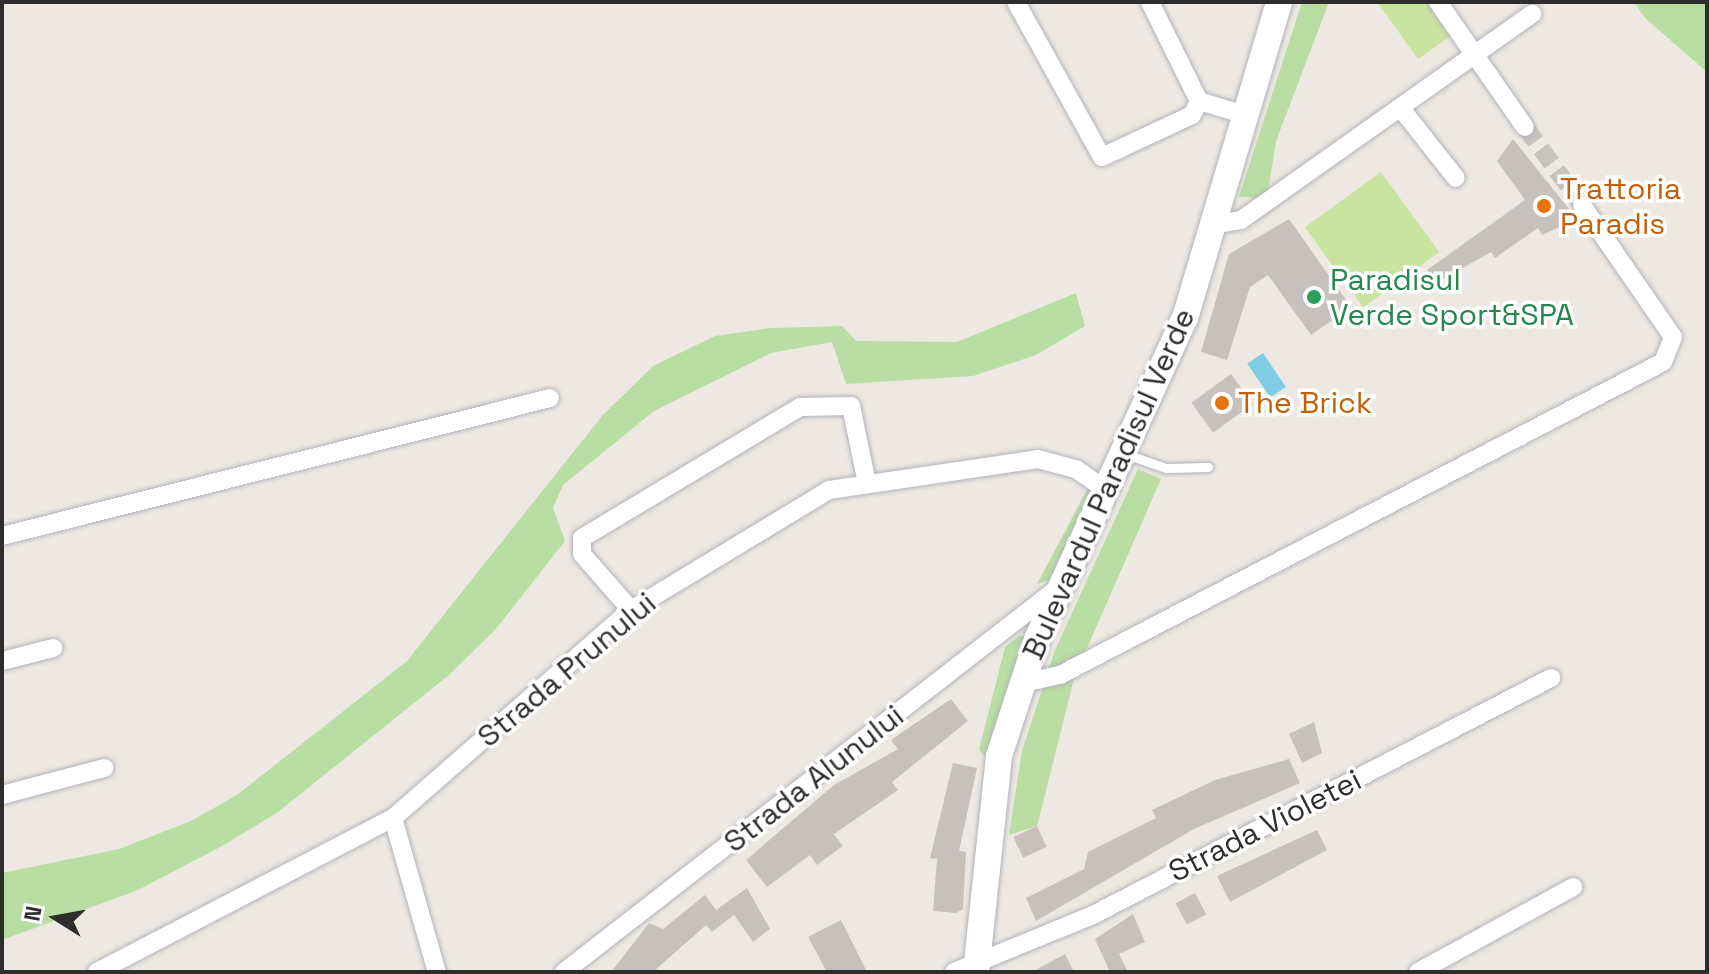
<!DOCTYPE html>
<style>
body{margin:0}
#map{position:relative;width:1709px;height:974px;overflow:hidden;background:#ede8e1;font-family:"Space Grotesk",sans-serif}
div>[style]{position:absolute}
.green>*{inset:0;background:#b8dea3}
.pitch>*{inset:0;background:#c9e4a0;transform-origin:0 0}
.water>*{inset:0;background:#7fcce4;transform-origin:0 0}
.building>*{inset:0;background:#c6c1bd;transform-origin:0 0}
.street-tunnel>*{height:18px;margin-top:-9px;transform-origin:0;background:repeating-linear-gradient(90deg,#c7c3bd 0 18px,transparent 0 27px)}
.roads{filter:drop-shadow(0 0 2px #b1b3bc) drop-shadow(0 0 2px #b1b3bc)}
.lane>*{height:9px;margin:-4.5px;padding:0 4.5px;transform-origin:4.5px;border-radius:4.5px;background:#fff}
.street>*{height:18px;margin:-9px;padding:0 9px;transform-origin:9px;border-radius:9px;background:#fff}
.secondary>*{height:26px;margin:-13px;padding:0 13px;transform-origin:13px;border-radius:13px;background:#fff}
.dots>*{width:22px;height:22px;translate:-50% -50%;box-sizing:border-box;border:4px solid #fff;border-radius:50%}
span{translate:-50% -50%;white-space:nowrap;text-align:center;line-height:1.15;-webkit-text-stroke:7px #fff;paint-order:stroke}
.food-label{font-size:30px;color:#c56008}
.left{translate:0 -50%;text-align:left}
.leisure-label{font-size:30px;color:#27864d}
.street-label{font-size:30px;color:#2d2d2d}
.frame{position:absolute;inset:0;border:4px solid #2d2d2d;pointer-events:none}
.north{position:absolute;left:16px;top:878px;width:80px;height:80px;-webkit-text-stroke:6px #fff;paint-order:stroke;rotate:281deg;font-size:22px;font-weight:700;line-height:32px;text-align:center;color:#2d2d2d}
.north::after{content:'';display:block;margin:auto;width:28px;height:36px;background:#2d2d2d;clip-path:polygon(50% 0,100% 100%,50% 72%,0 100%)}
</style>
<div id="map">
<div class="green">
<i style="clip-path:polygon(1302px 2px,1329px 2px,1276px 141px,1267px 198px,1239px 197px)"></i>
<i style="clip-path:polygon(1634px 2px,1707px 2px,1707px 72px,1645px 18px)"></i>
<i style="clip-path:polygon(1076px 293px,1085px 326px,1036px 355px,973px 376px,846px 384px,832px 342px,771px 353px,654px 411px,563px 485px,553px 508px,565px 541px,495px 630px,449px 675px,278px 812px,224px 845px,138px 890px,2px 940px,2px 873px,119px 849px,191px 821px,237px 795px,407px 661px,602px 416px,653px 366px,715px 336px,771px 328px,842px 326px,856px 341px,957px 342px)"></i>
<i style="clip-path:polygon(1138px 469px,1161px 479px,1074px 678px,1037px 826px,1009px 835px,1022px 751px,1055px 650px)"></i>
<i style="clip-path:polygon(1096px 473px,1115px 480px,1064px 575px,1037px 584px)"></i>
<i style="clip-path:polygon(1020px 635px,1031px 640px,990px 761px,979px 750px,1005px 647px)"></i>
</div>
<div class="pitch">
<i style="clip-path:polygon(1377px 2px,1433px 2px,1455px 33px,1418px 59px)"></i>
<i style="left:1381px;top:172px;width:99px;height:94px;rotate:54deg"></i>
</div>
<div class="water">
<i style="left:1263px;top:353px;width:41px;height:19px;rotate:56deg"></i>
</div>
<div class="building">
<i style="clip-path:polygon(1513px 139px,1577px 219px,1542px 235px,1538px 228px,1495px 258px,1491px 252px,1436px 283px,1427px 270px,1525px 200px,1497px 161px)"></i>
<i style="clip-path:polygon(1289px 219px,1351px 307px,1311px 335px,1268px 275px,1250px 287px,1227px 360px,1201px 352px,1229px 254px)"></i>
<i style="left:1231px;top:374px;width:37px;height:49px;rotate:54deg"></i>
<i style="clip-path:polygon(951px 699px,968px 721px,892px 782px,898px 790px,834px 834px,843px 846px,817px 865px,810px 855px,767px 887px,746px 860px,834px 785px,898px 749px,891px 740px)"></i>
<i style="clip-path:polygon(1314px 722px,1322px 753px,1302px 763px,1289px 734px)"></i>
<i style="clip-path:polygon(1289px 759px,1300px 783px,1194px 829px,1036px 921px,1026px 898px,1084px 869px,1088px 852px,1156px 818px,1152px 810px,1215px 780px)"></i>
<i style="clip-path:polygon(953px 763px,977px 768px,959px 851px,966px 852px,963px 909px,956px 913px,933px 911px,937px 859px,930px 858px)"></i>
<i style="left:1037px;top:826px;width:23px;height:26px;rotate:65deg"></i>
<i style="clip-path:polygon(1317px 830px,1327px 850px,1230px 902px,1217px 876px)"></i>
<i style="clip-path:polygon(747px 888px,770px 929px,753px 942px,734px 915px,712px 932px,706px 925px,653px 972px,611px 972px,649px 923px,663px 929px,705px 895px,716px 910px)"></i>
<i style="left:1195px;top:893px;width:24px;height:22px;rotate:62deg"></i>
<i style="clip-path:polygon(1133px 914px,1145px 942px,1119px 954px,1128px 972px,1110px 972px,1095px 939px)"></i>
<i style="clip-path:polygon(841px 920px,867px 972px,827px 972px,808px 937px)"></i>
<i style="clip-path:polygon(1065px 954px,1074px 972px,1032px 972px)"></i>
</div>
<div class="street-tunnel">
<i style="left:1525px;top:127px;width:97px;rotate:53.8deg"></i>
</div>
<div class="roads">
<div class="lane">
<i style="left:1126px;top:454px;width:42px;rotate:19.3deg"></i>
<i style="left:1166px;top:468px;width:42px;rotate:-1.4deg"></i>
</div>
<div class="street">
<i style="left:1016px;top:2px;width:177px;rotate:61deg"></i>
<i style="left:1102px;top:157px;width:99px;rotate:-25deg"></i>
<i style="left:1192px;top:115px;width:16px;rotate:-63deg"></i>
<i style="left:1150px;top:2px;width:110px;rotate:63.7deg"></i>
<i style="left:1199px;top:101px;width:45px;rotate:16.8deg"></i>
<i style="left:1438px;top:2px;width:152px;rotate:55.2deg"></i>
<i style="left:1403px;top:111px;width:85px;rotate:51.7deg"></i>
<i style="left:1210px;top:225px;width:31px;rotate:-9deg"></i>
<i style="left:1241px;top:220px;width:357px;rotate:-35.3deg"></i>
<i style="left:2px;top:536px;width:565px;rotate:-14.13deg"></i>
<i style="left:631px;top:610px;width:74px;rotate:-131.2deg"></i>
<i style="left:582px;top:554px;width:16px;rotate:-90deg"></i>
<i style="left:582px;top:538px;width:254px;rotate:-31deg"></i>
<i style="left:800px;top:407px;width:51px;rotate:-1.1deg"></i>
<i style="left:851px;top:406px;width:79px;rotate:78.3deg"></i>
<i style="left:2px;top:661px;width:53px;rotate:-14.3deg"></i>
<i style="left:1024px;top:683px;width:37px;rotate:-13deg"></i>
<i style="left:1060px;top:675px;width:679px;rotate:-27.43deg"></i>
<i style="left:1663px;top:362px;width:27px;rotate:-68deg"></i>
<i style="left:1673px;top:337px;width:160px;rotate:-124.6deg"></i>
<i style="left:2px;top:795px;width:106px;rotate:-14.8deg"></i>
<i style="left:393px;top:818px;width:160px;rotate:74.1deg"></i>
<i style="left:97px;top:972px;width:334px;rotate:-27.5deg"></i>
<i style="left:393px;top:818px;width:316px;rotate:-41.2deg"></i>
<i style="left:631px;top:610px;width:232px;rotate:-31.2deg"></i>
<i style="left:829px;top:490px;width:211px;rotate:-8.4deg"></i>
<i style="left:1038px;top:459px;width:39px;rotate:15deg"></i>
<i style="left:1076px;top:469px;width:40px;rotate:34.9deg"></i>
<i style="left:564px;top:972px;width:626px;rotate:-37.86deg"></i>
<i style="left:954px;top:972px;width:150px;rotate:-22.3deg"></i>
<i style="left:1093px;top:915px;width:516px;rotate:-27.36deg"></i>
<i style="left:1418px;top:972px;width:177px;rotate:-28.7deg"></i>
</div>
<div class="secondary">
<i style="left:976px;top:972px;width:217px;rotate:-83.9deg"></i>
<i style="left:999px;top:756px;width:125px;rotate:-71.9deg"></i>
<i style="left:1038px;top:637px;width:351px;rotate:-65.3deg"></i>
<i style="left:1185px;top:318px;width:330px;rotate:-73.4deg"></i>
</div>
</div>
<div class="dots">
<i style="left:1544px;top:206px;background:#e8710a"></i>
<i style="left:1314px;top:297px;background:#2e9e5b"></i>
<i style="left:1222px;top:403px;background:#e8710a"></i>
</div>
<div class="food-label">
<span class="left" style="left:1560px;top:206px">Trattoria<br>Paradis</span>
<span class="left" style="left:1238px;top:403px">The Brick</span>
</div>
<div class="leisure-label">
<span class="left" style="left:1330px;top:297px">Paradisul<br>Verde Sport&amp;SPA</span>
</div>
<div class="street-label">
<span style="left:1109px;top:484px;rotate:-66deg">Bulevardul Paradisul Verde</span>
<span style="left:567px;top:670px;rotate:-40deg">Strada Prunului</span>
<span style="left:814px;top:779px;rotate:-38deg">Strada Alunului</span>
<span style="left:1265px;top:826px;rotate:-27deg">Strada Violetei</span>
</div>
<div class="frame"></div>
<div class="north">N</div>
</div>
